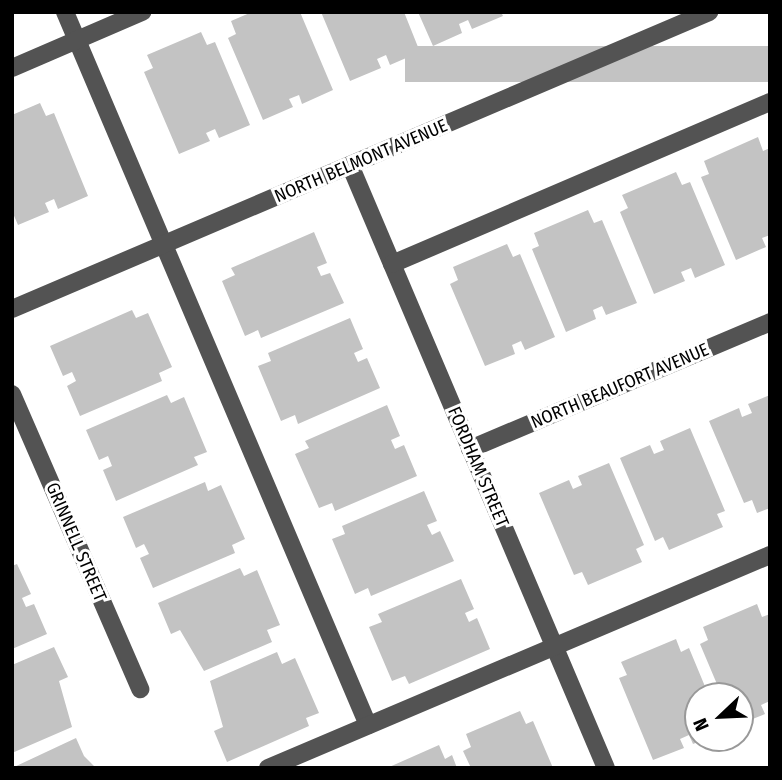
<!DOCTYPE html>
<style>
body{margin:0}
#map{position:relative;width:782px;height:780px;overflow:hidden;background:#fff;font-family:"Fira Sans Condensed",sans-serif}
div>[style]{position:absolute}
.building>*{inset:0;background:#c3c3c3;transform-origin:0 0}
.minor>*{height:18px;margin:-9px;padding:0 9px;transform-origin:9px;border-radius:9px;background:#535353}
span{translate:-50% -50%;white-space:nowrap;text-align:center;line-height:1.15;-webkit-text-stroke:6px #fff;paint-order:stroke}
.street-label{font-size:18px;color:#000}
.frame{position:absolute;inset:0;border:14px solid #000;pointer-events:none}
.north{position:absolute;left:684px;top:682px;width:70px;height:70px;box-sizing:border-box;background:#fff;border:2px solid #999;border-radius:50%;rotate:247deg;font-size:19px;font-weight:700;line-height:28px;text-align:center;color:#000}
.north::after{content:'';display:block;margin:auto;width:24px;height:32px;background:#000;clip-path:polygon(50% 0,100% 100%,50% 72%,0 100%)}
</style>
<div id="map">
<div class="building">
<i style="clip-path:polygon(252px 12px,300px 12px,333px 90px,302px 104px,299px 95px,289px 99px,293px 107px,263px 120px,228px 38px,236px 34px,231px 21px)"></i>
<i style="clip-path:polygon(321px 12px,404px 12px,420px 52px,390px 65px,386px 55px,377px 59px,381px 68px,350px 81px)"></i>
<i style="clip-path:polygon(418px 12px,501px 12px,503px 16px,472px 29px,468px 20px,459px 24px,462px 33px,433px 46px)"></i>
<i style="clip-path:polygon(201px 32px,207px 45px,215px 42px,250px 125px,219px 138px,215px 129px,206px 133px,210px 141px,179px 154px,144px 72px,153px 68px,147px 55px)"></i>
<i style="left:770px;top:46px;width:36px;height:365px;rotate:90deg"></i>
<i style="clip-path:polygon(40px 103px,46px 116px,54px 113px,88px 196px,58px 209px,54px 199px,45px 203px,49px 212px,18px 225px,12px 211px,12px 115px)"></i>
<i style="clip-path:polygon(758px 137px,763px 151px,770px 148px,770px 235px,762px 238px,766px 247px,736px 260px,701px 177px,709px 174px,704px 161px)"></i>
<i style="clip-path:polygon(676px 172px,682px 185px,690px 182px,725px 265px,695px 278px,691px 268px,681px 272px,685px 281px,654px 294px,620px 212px,628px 208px,622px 195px)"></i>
<i style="clip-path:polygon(588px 210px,594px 223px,602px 220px,637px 303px,606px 315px,602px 306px,593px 310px,596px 319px,566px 332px,532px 249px,539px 246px,534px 233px)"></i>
<i style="clip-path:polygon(314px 232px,327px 263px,317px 267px,321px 276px,330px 273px,344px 303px,261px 338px,258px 330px,245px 336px,222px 281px,235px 275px,231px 268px)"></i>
<i style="clip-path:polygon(507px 244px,513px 257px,520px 254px,555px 337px,525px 350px,521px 341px,512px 345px,515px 354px,485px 366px,450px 284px,458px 280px,453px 267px)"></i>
<i style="clip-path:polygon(132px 310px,136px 318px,148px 313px,172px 367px,159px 373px,162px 381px,80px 416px,67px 386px,76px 381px,72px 372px,63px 376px,50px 346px)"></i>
<i style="clip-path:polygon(350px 318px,363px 349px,354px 353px,358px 362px,367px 358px,380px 388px,298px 424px,295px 415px,281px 421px,258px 366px,271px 361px,268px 353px)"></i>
<i style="clip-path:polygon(167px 395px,171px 403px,184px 397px,207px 452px,194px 457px,198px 465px,116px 501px,103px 470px,112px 466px,108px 456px,99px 460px,86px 430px)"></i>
<i style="clip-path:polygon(770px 395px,770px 508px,757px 513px,752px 500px,744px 503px,709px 421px,739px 408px,742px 417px,752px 413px,748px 404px)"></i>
<i style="clip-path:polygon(387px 405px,400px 436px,391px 440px,395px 449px,404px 445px,417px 476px,335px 511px,332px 503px,319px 508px,295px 454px,309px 448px,305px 441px)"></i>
<i style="clip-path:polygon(690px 428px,725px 511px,717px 514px,723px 527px,669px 550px,663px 537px,655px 541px,620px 458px,650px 445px,654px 454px,664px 450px,660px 441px)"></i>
<i style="clip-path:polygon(609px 463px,644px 545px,636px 549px,642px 562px,588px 585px,582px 572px,574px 575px,539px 493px,569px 480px,573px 489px,582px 485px,578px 476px)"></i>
<i style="clip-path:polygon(205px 482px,208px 491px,221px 485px,245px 539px,232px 545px,235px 553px,153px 588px,140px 558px,149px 554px,144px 544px,136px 548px,123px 517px)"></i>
<i style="clip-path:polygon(424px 491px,437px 521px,427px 525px,432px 535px,440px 531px,454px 561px,371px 596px,368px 588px,355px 594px,332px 539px,345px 534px,342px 526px)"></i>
<i style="clip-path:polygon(17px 564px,31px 594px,22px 598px,26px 607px,34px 604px,47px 634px,12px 649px,12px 566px)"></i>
<i style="clip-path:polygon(240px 568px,244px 576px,257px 570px,280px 625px,267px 630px,272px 642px,204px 671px,180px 630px,171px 634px,158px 603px)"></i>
<i style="clip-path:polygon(461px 579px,474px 609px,465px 613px,469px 622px,477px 618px,490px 649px,409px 684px,405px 676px,392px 681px,369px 627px,382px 622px,378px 614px)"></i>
<i style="clip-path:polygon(757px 604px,762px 617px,770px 614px,770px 701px,761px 705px,765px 714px,740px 724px,740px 696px,722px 696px,700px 644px,708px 640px,703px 627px)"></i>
<i style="clip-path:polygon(676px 639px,681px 652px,689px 648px,709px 696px,698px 696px,698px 738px,708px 738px,693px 744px,689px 735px,680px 739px,684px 748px,653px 760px,619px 678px,627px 675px,621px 662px)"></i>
<i style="clip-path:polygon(54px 647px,68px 677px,59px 681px,72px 727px,12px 753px,12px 665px)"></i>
<i style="clip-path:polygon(277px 652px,282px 664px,295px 658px,319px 713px,306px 718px,309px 726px,227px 762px,214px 731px,223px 727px,210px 681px)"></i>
<i style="clip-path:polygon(520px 711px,526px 724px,533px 721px,553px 768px,471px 768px,463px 751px,471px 747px,466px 734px)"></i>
<i style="clip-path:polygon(76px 738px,84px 756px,96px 768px,12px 768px)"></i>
<i style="clip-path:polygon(439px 745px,445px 759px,452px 755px,457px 768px,387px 768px)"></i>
</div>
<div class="minor">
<i style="left:65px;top:12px;width:775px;rotate:66.98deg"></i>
<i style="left:12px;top:68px;width:142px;rotate:-23.3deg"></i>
<i style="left:350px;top:165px;width:655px;rotate:67deg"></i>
<i style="left:392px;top:264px;width:411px;rotate:-23.2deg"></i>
<i style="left:12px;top:309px;width:758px;rotate:-23.08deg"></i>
<i style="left:12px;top:394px;width:322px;rotate:66.5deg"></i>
<i style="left:470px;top:449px;width:326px;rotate:-22.9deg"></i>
<i style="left:268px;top:768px;width:545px;rotate:-22.99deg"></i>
</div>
<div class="street-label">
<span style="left:361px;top:161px;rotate:-23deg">NORTH BELMONT AVENUE</span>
<span style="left:620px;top:386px;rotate:-23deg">NORTH BEAUFORT AVENUE</span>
<span style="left:478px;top:467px;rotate:67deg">FORDHAM STREET</span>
<span style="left:76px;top:542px;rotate:67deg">GRINNELL STREET</span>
</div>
<div class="frame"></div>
<div class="north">N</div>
</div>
